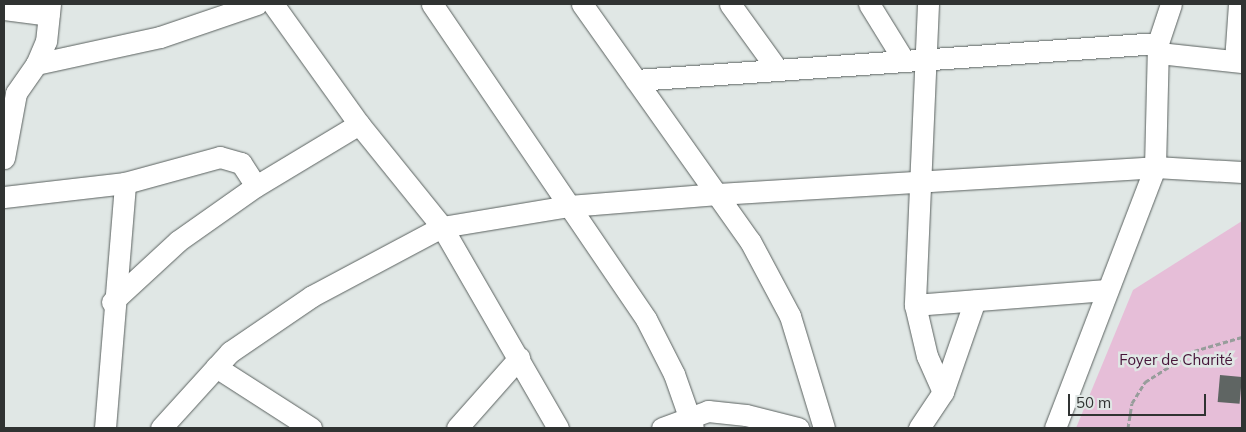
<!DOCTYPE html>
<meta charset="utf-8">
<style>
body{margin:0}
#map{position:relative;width:1246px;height:432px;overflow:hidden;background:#e0e7e5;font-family:Mulish,sans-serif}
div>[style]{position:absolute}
.green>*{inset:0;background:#e6bed8}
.building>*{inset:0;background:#5f6563;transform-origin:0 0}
.path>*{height:3px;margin-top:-1.5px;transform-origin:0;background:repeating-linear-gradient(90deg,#979d9b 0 5px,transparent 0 7.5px)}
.roads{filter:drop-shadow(0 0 1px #5a615f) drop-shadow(0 0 1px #5a615f)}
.minor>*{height:21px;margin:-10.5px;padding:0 10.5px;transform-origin:10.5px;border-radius:10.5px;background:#fff}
span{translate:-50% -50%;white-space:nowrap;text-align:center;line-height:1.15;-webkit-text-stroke:5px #e0e7e5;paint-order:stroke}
.park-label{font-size:15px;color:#461539}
.frame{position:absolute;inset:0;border:5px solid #303332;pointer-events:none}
.scale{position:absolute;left:1068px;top:394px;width:138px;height:22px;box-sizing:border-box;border:2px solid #303332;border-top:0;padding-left:6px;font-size:15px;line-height:18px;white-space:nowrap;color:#303332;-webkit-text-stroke:4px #e0e7e5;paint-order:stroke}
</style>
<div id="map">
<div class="green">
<i style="clip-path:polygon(1242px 221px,1242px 428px,1076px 428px,1133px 290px)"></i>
</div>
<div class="building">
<i style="left:1220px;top:375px;width:22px;height:27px;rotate:5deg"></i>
</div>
<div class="path">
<i style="left:1128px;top:428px;width:25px;rotate:-81deg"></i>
<i style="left:1132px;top:403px;width:25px;rotate:-58deg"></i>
<i style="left:1145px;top:382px;width:58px;rotate:-32.3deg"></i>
<i style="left:1194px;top:351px;width:50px;rotate:-16.3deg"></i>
</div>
<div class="roads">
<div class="minor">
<i style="left:50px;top:4px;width:37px;rotate:96deg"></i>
<i style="left:46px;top:41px;width:25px;rotate:113deg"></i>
<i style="left:36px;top:64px;width:127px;rotate:-12.3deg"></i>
<i style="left:160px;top:37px;width:102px;rotate:-18.8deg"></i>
<i style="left:273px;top:4px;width:148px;rotate:54.4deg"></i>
<i style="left:359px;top:124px;width:132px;rotate:51.1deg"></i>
<i style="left:442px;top:227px;width:232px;rotate:60deg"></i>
<i style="left:432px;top:4px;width:381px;rotate:55.8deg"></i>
<i style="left:646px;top:319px;width:62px;rotate:63deg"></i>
<i style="left:674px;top:374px;width:57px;rotate:70.6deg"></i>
<i style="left:582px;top:4px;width:291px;rotate:54.7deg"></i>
<i style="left:750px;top:241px;width:85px;rotate:61.9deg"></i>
<i style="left:790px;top:316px;width:117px;rotate:73.1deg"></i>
<i style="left:730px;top:4px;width:80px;rotate:54.1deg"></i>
<i style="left:869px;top:4px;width:65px;rotate:58.3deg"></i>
<i style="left:928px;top:4px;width:301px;rotate:92.5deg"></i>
<i style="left:915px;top:305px;width:52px;rotate:76.8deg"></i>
<i style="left:927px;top:356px;width:39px;rotate:66deg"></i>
<i style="left:4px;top:9px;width:45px;rotate:7.6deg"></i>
<i style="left:1159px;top:53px;width:83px;rotate:6.2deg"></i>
<i style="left:1235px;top:61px;width:57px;rotate:-86deg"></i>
<i style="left:636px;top:80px;width:523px;rotate:-4.05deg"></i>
<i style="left:4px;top:158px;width:66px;rotate:-79.5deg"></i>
<i style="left:16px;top:93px;width:35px;rotate:-55deg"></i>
<i style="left:4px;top:197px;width:122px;rotate:-6.6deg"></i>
<i style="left:125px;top:183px;width:98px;rotate:-15.3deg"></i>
<i style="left:220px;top:157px;width:22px;rotate:16deg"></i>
<i style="left:241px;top:163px;width:27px;rotate:57deg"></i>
<i style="left:112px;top:302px;width:90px;rotate:-42.7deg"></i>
<i style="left:178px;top:241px;width:95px;rotate:-35.2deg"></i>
<i style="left:256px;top:186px;width:120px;rotate:-31deg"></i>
<i style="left:915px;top:305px;width:191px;rotate:-4.5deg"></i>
<i style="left:216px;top:367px;width:113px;rotate:32.7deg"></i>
<i style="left:105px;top:428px;width:246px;rotate:-85.3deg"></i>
<i style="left:161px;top:428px;width:103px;rotate:-47.8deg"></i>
<i style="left:230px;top:352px;width:99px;rotate:-34.3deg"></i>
<i style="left:312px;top:296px;width:147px;rotate:-28deg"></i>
<i style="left:442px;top:227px;width:129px;rotate:-9.4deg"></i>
<i style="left:569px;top:206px;width:149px;rotate:-4.6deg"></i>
<i style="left:718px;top:194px;width:438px;rotate:-3.5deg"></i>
<i style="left:1155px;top:167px;width:87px;rotate:3.3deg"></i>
<i style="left:457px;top:428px;width:94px;rotate:-48.5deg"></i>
<i style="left:662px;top:428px;width:49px;rotate:-20.3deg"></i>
<i style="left:708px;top:411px;width:38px;rotate:6deg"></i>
<i style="left:746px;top:415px;width:54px;rotate:14deg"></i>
<i style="left:919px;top:428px;width:43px;rotate:-56.3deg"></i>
<i style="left:943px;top:392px;width:97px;rotate:-70.8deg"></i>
<i style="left:1055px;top:428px;width:280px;rotate:-69deg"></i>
<i style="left:1155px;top:167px;width:124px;rotate:-88.6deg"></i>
<i style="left:1158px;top:43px;width:41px;rotate:-71.6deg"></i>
</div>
</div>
<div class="park-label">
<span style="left:1176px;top:360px">Foyer de Charité</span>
</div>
<div class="frame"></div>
<div class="scale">50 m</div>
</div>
